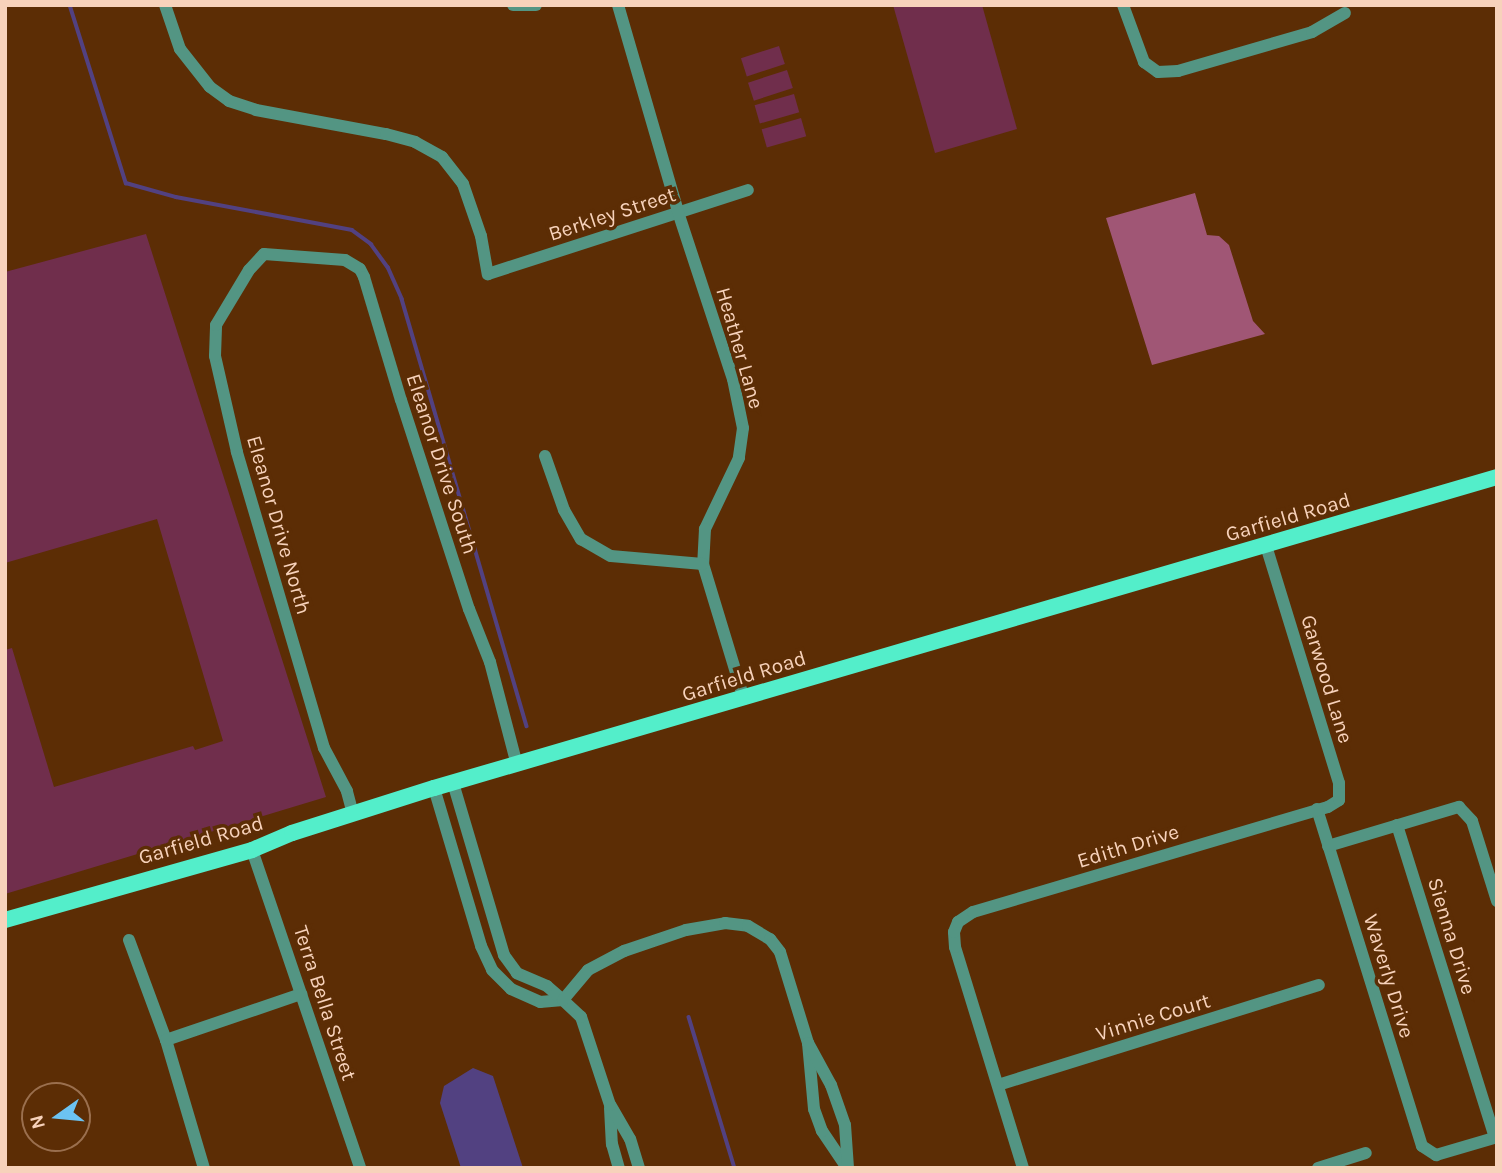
<!DOCTYPE html>
<style>
body{margin:0}
#map{position:relative;width:1502px;height:1173px;overflow:hidden;background:#5c2d05;font-family:Karla,sans-serif}
div>[style]{position:absolute}
.green>*{inset:0;background:#702e4c;transform-origin:0 0}
.forest>*{inset:0;background:#a05675}
.water>*{inset:0;background:#524181}
.stream>*{height:3.5px;margin:-1.75px;padding:0 1.75px;transform-origin:1.75px;border-radius:1.75px;background:#524181}
.minor>*{height:12px;margin:-6px;padding:0 6px;transform-origin:6px;border-radius:6px;background:#539583}
.major>*{height:16px;margin:-8px;padding:0 8px;transform-origin:8px;border-radius:8px;background:#53eeca}
span{translate:-50% -50%;white-space:nowrap;text-align:center;line-height:1.15;-webkit-text-stroke:7px #5c2d05;paint-order:stroke}
.street-label{font-size:21px;color:#f7d2bb}
.frame{position:absolute;inset:0;border:7px solid #f7d2bb;pointer-events:none}
.north{position:absolute;left:21px;top:1082px;width:70px;height:70px;box-sizing:border-box;background:#5c2d05;border:2px solid #9a6f4e;border-radius:50%;rotate:255deg;font-size:19px;font-weight:700;line-height:28px;text-align:center;color:#f7d2bb}
.north::after{content:'';display:block;margin:auto;width:24px;height:32px;background:#6cc3f2;clip-path:polygon(50% 0,100% 100%,50% 72%,0 100%)}
</style>
<div id="map">
<div class="green">
<i style="clip-path:polygon(893px 5px,982px 5px,1017px 129px,935px 153px)"></i>
<i style="left:779px;top:46px;width:19px;height:40px;rotate:72deg"></i>
<i style="left:787px;top:70px;width:19px;height:41px;rotate:72deg"></i>
<i style="left:794px;top:94px;width:19px;height:41px;rotate:74deg"></i>
<i style="left:801px;top:118px;width:19px;height:41px;rotate:74deg"></i>
<i style="clip-path:polygon(146px 234px,326px 797px,5px 894px,5px 650px,12px 648px,54px 787px,193px 746px,195px 750px,223px 741px,157px 519px,5px 563px,5px 272px)"></i>
</div>
<div class="forest">
<i style="clip-path:polygon(1195px 193px,1207px 235px,1219px 236px,1229px 245px,1253px 321px,1265px 334px,1152px 365px,1106px 218px)"></i>
</div>
<div class="water">
<i style="clip-path:polygon(473px 1068px,493px 1076px,523px 1168px,461px 1168px,440px 1103px,444px 1086px)"></i>
</div>
<div class="stream">
<i style="left:70px;top:5px;width:187px;rotate:72.5deg"></i>
<i style="left:126px;top:183px;width:52px;rotate:15.6deg"></i>
<i style="left:176px;top:197px;width:179px;rotate:10.6deg"></i>
<i style="left:352px;top:230px;width:24px;rotate:36deg"></i>
<i style="left:371px;top:244px;width:29px;rotate:54deg"></i>
<i style="left:388px;top:267px;width:35px;rotate:66deg"></i>
<i style="left:402px;top:299px;width:445px;rotate:73.7deg"></i>
<i style="left:689px;top:1017px;width:158px;rotate:73.1deg"></i>
</div>
<div class="minor">
<i style="left:165px;top:5px;width:46px;rotate:71.2deg"></i>
<i style="left:180px;top:49px;width:48px;rotate:51.7deg"></i>
<i style="left:210px;top:87px;width:24px;rotate:36deg"></i>
<i style="left:229px;top:101px;width:28px;rotate:18deg"></i>
<i style="left:256px;top:110px;width:132px;rotate:10.5deg"></i>
<i style="left:386px;top:134px;width:30px;rotate:15deg"></i>
<i style="left:415px;top:142px;width:31px;rotate:29deg"></i>
<i style="left:442px;top:157px;width:34px;rotate:52deg"></i>
<i style="left:463px;top:184px;width:55px;rotate:70.9deg"></i>
<i style="left:481px;top:236px;width:39px;rotate:80deg"></i>
<i style="left:488px;top:274px;width:273px;rotate:-17.9deg"></i>
<i style="left:513px;top:5px;width:23px"></i>
<i style="left:618px;top:5px;width:216px;rotate:73.8deg"></i>
<i style="left:678px;top:212px;width:176px;rotate:71.8deg"></i>
<i style="left:733px;top:379px;width:50px;rotate:78.5deg"></i>
<i style="left:743px;top:428px;width:30px;rotate:98deg"></i>
<i style="left:739px;top:458px;width:79px;rotate:115.6deg"></i>
<i style="left:705px;top:529px;width:35px;rotate:93deg"></i>
<i style="left:703px;top:564px;width:141px;rotate:73.1deg"></i>
<i style="left:1123px;top:5px;width:61px;rotate:69.8deg"></i>
<i style="left:1144px;top:62px;width:17px;rotate:36deg"></i>
<i style="left:1158px;top:72px;width:20px;rotate:-3deg"></i>
<i style="left:1178px;top:71px;width:140px;rotate:-16.2deg"></i>
<i style="left:1312px;top:32px;width:38px;rotate:-30deg"></i>
<i style="left:545px;top:456px;width:57px;rotate:70.6deg"></i>
<i style="left:564px;top:510px;width:34px;rotate:60deg"></i>
<i style="left:581px;top:539px;width:34px;rotate:30deg"></i>
<i style="left:611px;top:556px;width:92px;rotate:5deg"></i>
<i style="left:434px;top:788px;width:165px;rotate:73.4deg"></i>
<i style="left:481px;top:946px;width:26px;rotate:65deg"></i>
<i style="left:492px;top:970px;width:27px;rotate:45deg"></i>
<i style="left:511px;top:989px;width:32px;rotate:24deg"></i>
<i style="left:540px;top:1002px;width:23px;rotate:-5deg"></i>
<i style="left:563px;top:1000px;width:21px;rotate:-139deg"></i>
<i style="left:547px;top:986px;width:33px;rotate:-157deg"></i>
<i style="left:517px;top:973px;width:22px;rotate:-126deg"></i>
<i style="left:504px;top:955px;width:179px;rotate:-106.5deg"></i>
<i style="left:1317px;top:809px;width:353px;rotate:72.7deg"></i>
<i style="left:1422px;top:1146px;width:17px;rotate:33deg"></i>
<i style="left:1436px;top:1155px;width:64px;rotate:-16.4deg"></i>
<i style="left:353px;top:814px;width:24px;rotate:-105deg"></i>
<i style="left:347px;top:791px;width:49px;rotate:-118.1deg"></i>
<i style="left:324px;top:748px;width:309px;rotate:-106.4deg"></i>
<i style="left:237px;top:452px;width:98px;rotate:-102.9deg"></i>
<i style="left:215px;top:356px;width:31px;rotate:-88deg"></i>
<i style="left:216px;top:325px;width:64px;rotate:-59deg"></i>
<i style="left:249px;top:270px;width:22px;rotate:-47deg"></i>
<i style="left:264px;top:254px;width:81px;rotate:4.2deg"></i>
<i style="left:345px;top:260px;width:17px;rotate:31deg"></i>
<i style="left:360px;top:269px;width:9px;rotate:63deg"></i>
<i style="left:364px;top:277px;width:128px;rotate:73.3deg"></i>
<i style="left:401px;top:400px;width:220px;rotate:72deg"></i>
<i style="left:469px;top:609px;width:57px;rotate:68.4deg"></i>
<i style="left:490px;top:662px;width:106px;rotate:75.3deg"></i>
<i style="left:1397px;top:825px;width:328px;rotate:72.6deg"></i>
<i style="left:1328px;top:846px;width:137px;rotate:-16.6deg"></i>
<i style="left:1459px;top:807px;width:19px;rotate:47deg"></i>
<i style="left:1472px;top:821px;width:84px;rotate:72.6deg"></i>
<i style="left:252px;top:850px;width:336px;rotate:71.2deg"></i>
<i style="left:129px;top:940px;width:107px;rotate:69.7deg"></i>
<i style="left:166px;top:1040px;width:134px;rotate:73.5deg"></i>
<i style="left:166px;top:1040px;width:143px;rotate:-18.8deg"></i>
<i style="left:998px;top:1085px;width:336px;rotate:-17.3deg"></i>
<i style="left:610px;top:1108px;width:36px;rotate:87deg"></i>
<i style="left:612px;top:1144px;width:25px;rotate:74deg"></i>
<i style="left:639px;top:1168px;width:30px;rotate:-107deg"></i>
<i style="left:630px;top:1139px;width:39px;rotate:-120deg"></i>
<i style="left:610px;top:1105px;width:93px;rotate:-108.2deg"></i>
<i style="left:581px;top:1017px;width:25px;rotate:-137deg"></i>
<i style="left:563px;top:1000px;width:39px;rotate:-50deg"></i>
<i style="left:588px;top:970px;width:41px;rotate:-27.8deg"></i>
<i style="left:624px;top:951px;width:65px;rotate:-18.7deg"></i>
<i style="left:686px;top:930px;width:40px;rotate:-10deg"></i>
<i style="left:725px;top:923px;width:23px;rotate:7deg"></i>
<i style="left:748px;top:926px;width:26px;rotate:31deg"></i>
<i style="left:770px;top:939px;width:16px;rotate:52deg"></i>
<i style="left:780px;top:952px;width:95px;rotate:72.9deg"></i>
<i style="left:847px;top:1168px;width:45px;rotate:-124deg"></i>
<i style="left:822px;top:1131px;width:23px;rotate:-110deg"></i>
<i style="left:814px;top:1109px;width:66px;rotate:-95.2deg"></i>
<i style="left:808px;top:1043px;width:48px;rotate:61.3deg"></i>
<i style="left:831px;top:1085px;width:42px;rotate:70.7deg"></i>
<i style="left:845px;top:1125px;width:43px;rotate:86deg"></i>
<i style="left:1023px;top:1168px;width:231px;rotate:-107.1deg"></i>
<i style="left:955px;top:947px;width:15px;rotate:-94deg"></i>
<i style="left:954px;top:932px;width:11px;rotate:-68deg"></i>
<i style="left:958px;top:922px;width:18px;rotate:-34deg"></i>
<i style="left:973px;top:912px;width:370px;rotate:-16.5deg"></i>
<i style="left:1328px;top:807px;width:13px;rotate:-32deg"></i>
<i style="left:1339px;top:800px;width:17px;rotate:-90deg"></i>
<i style="left:1339px;top:783px;width:249px;rotate:-107.1deg"></i>
<i style="left:1318px;top:1168px;width:50px;rotate:-17.4deg"></i>
</div>
<div class="major">
<i style="left:5px;top:920px;width:257px;rotate:-15.8deg"></i>
<i style="left:252px;top:850px;width:43px;rotate:-23deg"></i>
<i style="left:292px;top:833px;width:149px;rotate:-17.6deg"></i>
<i style="left:434px;top:788px;width:1108px;rotate:-16.31deg"></i>
</div>
<div class="street-label">
<span style="left:612px;top:214px;rotate:-18deg">Berkley Street</span>
<span style="left:740px;top:348px;rotate:74deg">Heather Lane</span>
<span style="left:442px;top:464px;rotate:72deg">Eleanor Drive South</span>
<span style="left:1288px;top:517px;rotate:-16deg">Garfield Road</span>
<span style="left:279px;top:525px;rotate:74deg">Eleanor Drive North</span>
<span style="left:744px;top:676px;rotate:-17deg">Garfield Road</span>
<span style="left:1327px;top:679px;rotate:73deg">Garwood Lane</span>
<span style="left:201px;top:840px;rotate:-16deg">Garfield Road</span>
<span style="left:1128px;top:846px;rotate:-17deg">Edith Drive</span>
<span style="left:1452px;top:936px;rotate:73deg">Sienna Drive</span>
<span style="left:1389px;top:976px;rotate:73deg">Waverly Drive</span>
<span style="left:325px;top:1003px;rotate:72deg">Terra Bella Street</span>
<span style="left:1153px;top:1017px;rotate:-17deg">Vinnie Court</span>
</div>
<div class="frame"></div>
<div class="north">N</div>
</div>
